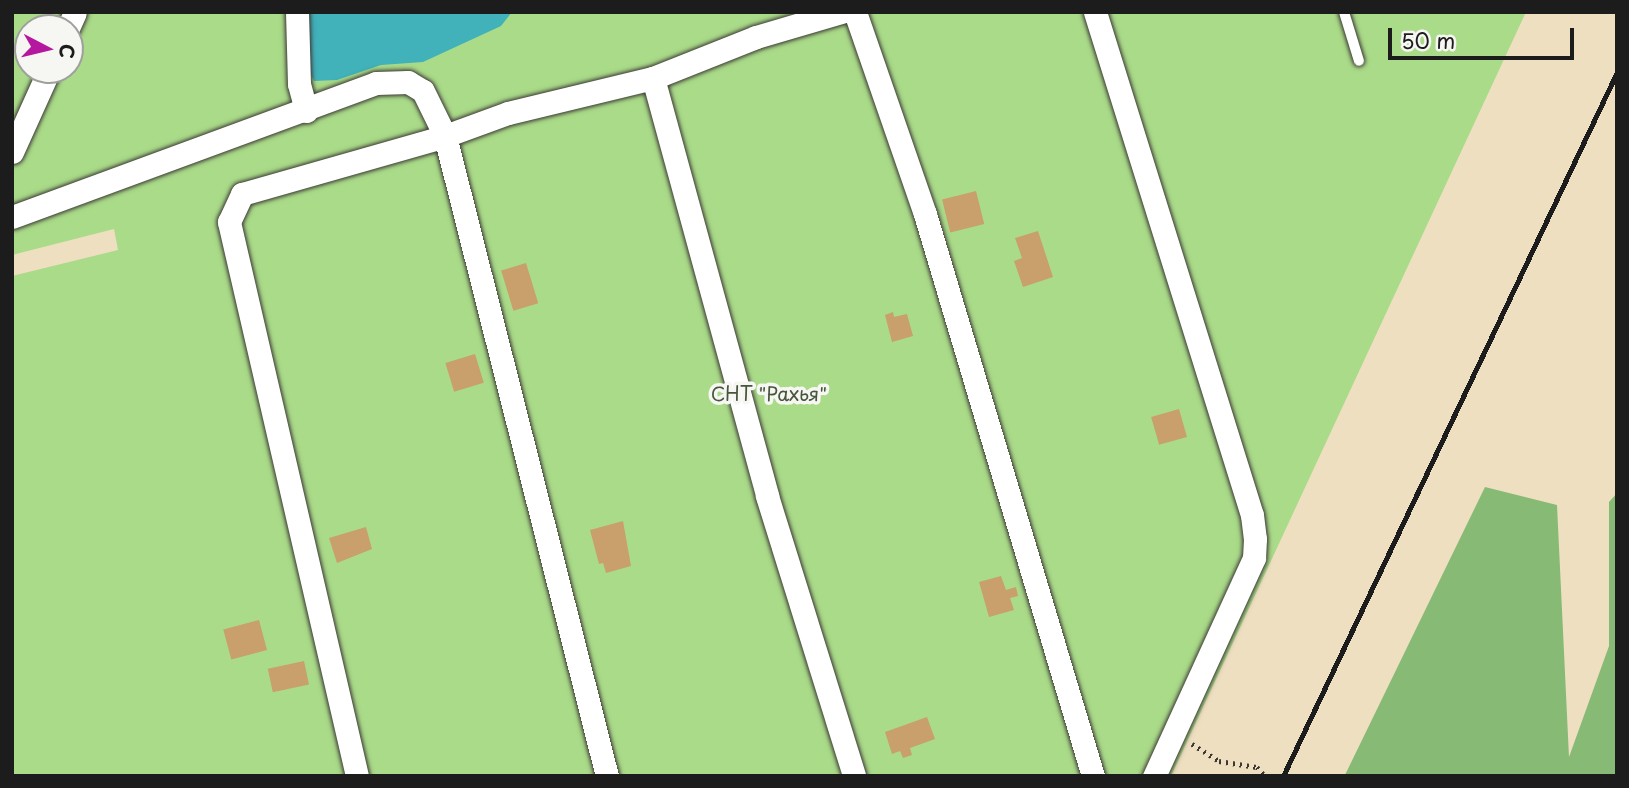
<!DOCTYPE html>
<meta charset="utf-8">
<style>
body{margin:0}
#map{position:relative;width:1629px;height:788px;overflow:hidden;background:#efdfc1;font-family:"Playpen Sans",sans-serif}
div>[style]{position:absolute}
.green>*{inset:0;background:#aadb89}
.forest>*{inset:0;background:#87bb75}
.water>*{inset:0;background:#41b1ba}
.building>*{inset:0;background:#c99f6c;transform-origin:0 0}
.path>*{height:4.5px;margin-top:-2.25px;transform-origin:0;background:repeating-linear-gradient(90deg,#3c3935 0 2px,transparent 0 7px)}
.roads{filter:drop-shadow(0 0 2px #3c3935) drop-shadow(0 0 2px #3c3935)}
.service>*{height:10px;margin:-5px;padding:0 5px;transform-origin:5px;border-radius:5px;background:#fff}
.minor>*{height:23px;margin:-11.5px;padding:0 11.5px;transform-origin:11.5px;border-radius:11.5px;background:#fff}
.rail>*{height:5px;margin:-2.5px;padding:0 2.5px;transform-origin:2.5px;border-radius:2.5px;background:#1c1c1c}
span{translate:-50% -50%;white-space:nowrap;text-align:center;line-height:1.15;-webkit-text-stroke:7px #f6f6f2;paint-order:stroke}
.park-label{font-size:19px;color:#47553d}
.frame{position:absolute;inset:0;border:14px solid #1c1c1c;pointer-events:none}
.north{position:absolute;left:14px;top:14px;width:70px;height:70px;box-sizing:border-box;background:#f6f6f2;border:2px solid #9f9f9c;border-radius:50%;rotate:97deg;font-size:19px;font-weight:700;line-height:28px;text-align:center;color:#1c1c1c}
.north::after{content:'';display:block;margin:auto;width:24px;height:32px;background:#b5179e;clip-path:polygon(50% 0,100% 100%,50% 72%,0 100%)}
.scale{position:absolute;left:1388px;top:28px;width:186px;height:32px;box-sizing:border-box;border:4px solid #1c1c1c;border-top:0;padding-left:9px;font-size:21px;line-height:24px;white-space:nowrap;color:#1c1c1c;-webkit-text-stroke:5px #f6f6f2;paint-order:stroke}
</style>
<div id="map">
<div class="green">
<i style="clip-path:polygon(evenodd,12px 12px,1526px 12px,1171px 776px,12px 776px,12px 276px,118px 250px,114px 229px,12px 255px,12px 12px,28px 28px,70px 28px,70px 70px,28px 70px,28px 28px)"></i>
</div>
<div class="forest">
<i style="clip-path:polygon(1485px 487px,1557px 505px,1569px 757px,1609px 646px,1609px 502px,1617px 493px,1617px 776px,1345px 775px)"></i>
</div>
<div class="water">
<i style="clip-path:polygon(303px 12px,512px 12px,501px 26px,423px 62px,381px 65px,337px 80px,314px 81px,304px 62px)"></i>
</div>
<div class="building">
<i style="left:976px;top:191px;width:34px;height:35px;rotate:76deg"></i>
<i style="clip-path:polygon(1038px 231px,1053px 277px,1023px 287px,1014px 261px,1022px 258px,1015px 238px)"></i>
<i style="left:526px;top:263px;width:42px;height:26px;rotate:73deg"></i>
<i style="clip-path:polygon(893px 312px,894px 317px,907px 314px,913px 336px,892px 342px,885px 315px)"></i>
<i style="left:475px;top:354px;width:30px;height:31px;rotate:73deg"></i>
<i style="left:1179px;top:409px;width:29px;height:29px;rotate:74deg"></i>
<i style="clip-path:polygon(623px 521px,631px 566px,606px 573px,603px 563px,599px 564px,590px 530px)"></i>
<i style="clip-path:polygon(366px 527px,372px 549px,337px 563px,329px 538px)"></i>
<i style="clip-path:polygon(1001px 576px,1006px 590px,1016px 587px,1018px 596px,1010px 598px,1014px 610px,989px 617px,979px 582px)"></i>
<i style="left:259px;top:620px;width:31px;height:37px;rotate:75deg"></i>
<i style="left:304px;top:661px;width:24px;height:37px;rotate:78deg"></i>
<i style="clip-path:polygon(927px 717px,935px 739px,910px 748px,912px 755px,903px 758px,900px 751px,892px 754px,885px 732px)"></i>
</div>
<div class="path">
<i style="left:1192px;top:744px;width:32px;rotate:32deg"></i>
<i style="left:1219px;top:761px;width:38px;rotate:9deg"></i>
<i style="left:1257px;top:767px;width:12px;rotate:48deg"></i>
</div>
<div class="roads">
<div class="service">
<i style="left:1344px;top:12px;width:51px;rotate:73deg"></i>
</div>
<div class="minor">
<i style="left:297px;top:12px;width:72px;rotate:88.4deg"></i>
<i style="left:299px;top:84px;width:28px;rotate:75deg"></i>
<i style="left:855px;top:12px;width:214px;rotate:70.9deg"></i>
<i style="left:925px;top:214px;width:587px;rotate:73.36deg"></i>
<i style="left:1095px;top:12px;width:527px;rotate:72.67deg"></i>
<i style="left:1252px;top:515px;width:24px;rotate:83deg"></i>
<i style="left:1255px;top:539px;width:19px;rotate:93deg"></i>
<i style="left:1254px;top:558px;width:240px;rotate:114.6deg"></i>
<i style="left:68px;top:28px;width:17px;rotate:-66deg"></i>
<i style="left:653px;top:78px;width:433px;rotate:74.7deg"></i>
<i style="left:767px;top:496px;width:293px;rotate:72.7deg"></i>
<i style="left:12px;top:152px;width:90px;rotate:-65.7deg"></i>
<i style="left:12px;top:217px;width:388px;rotate:-20.2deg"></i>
<i style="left:376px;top:83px;width:32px;rotate:-2deg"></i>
<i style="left:408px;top:82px;width:17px;rotate:31deg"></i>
<i style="left:423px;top:91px;width:50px;rotate:63.9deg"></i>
<i style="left:445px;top:136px;width:660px;rotate:75.8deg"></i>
<i style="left:357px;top:776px;width:569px;rotate:-103.01deg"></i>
<i style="left:229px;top:222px;width:31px;rotate:-65deg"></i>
<i style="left:242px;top:194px;width:211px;rotate:-15.9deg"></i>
<i style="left:445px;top:136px;width:67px;rotate:-20.1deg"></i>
<i style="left:508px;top:113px;width:149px;rotate:-13.6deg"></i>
<i style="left:653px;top:78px;width:111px;rotate:-21.7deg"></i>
<i style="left:756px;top:37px;width:89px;rotate:-16.4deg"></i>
</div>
</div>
<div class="rail">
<i style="left:1283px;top:776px;width:779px;rotate:-64.62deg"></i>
</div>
<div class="park-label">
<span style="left:769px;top:394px">СНТ "Рахья"</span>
</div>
<div class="frame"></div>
<div class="north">С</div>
<div class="scale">50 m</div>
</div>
